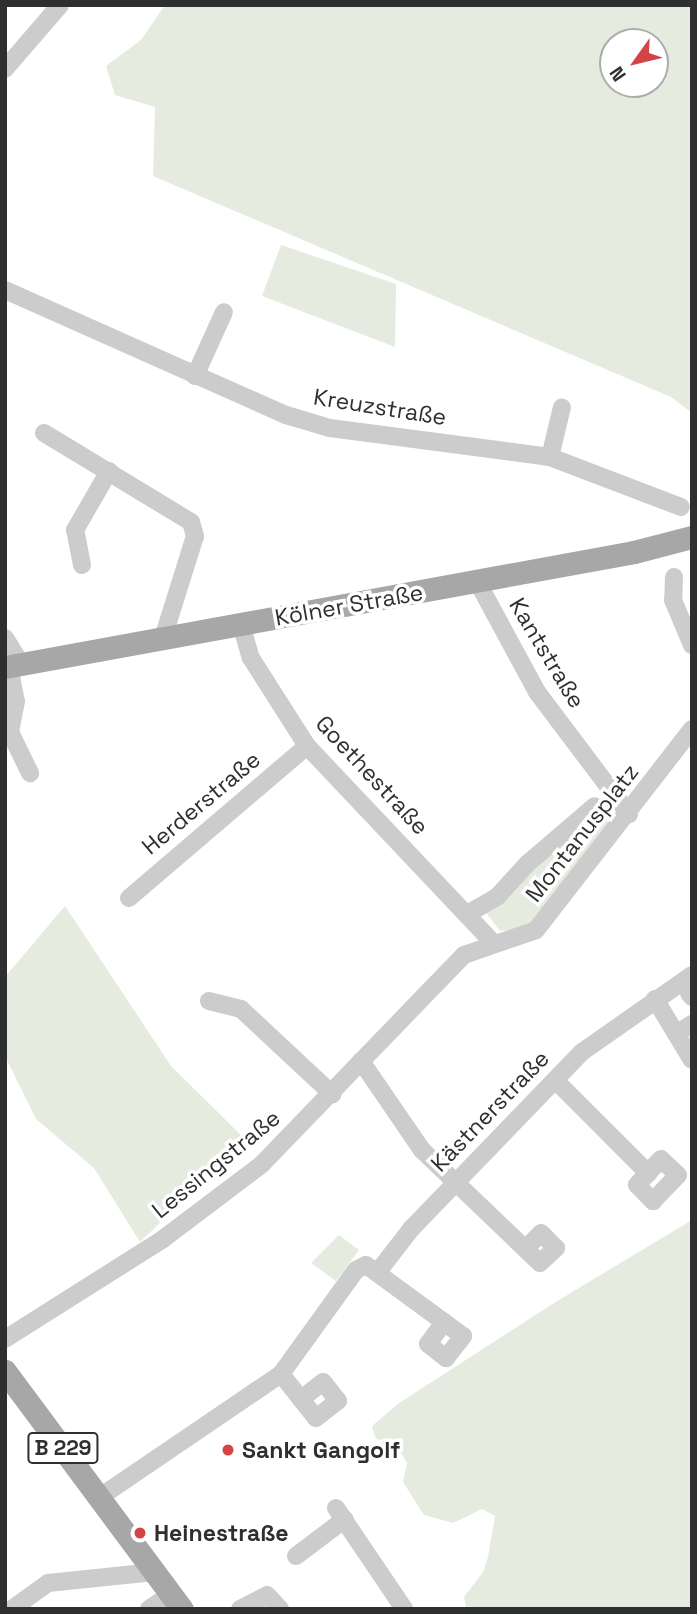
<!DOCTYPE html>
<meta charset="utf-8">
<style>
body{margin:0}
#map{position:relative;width:697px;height:1614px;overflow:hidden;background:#fff;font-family:"Space Grotesk",sans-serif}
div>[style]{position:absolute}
.green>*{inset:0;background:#e5ebdf}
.minor>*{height:18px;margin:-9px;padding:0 9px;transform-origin:9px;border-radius:9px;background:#ccc}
.major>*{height:23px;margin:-11.5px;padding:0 11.5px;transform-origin:11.5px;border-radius:11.5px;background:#a7a7a7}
.dots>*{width:19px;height:19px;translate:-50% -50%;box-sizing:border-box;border:4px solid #fff;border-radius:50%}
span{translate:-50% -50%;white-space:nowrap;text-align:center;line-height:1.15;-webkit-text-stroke:7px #fff;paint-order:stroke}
.shield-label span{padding:2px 5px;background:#fff;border:2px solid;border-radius:5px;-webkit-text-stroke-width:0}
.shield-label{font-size:21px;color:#2f2f2f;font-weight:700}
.street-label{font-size:23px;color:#2f2f2f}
.poi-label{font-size:23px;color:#2f2f2f;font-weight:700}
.left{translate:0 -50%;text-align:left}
.frame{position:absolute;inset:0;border:7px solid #2f2f2f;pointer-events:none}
.north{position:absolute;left:599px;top:28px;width:70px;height:70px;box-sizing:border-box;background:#fff;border:2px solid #acacac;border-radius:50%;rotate:236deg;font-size:19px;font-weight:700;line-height:28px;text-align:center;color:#2f2f2f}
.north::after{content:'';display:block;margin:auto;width:24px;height:32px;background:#d44447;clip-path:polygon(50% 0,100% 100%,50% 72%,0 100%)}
</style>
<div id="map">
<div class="green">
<i style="clip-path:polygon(evenodd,165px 5px,692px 5px,692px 413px,671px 397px,153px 176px,155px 107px,115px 95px,106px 66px,141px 40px,165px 5px,655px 42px,655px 84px,613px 84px,613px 42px,655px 42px)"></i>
<i style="clip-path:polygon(281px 245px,396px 284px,395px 347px,262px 296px)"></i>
<i style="clip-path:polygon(599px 809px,611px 827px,536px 920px,521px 929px,500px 931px,484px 910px)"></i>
<i style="clip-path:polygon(65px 906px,171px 1066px,246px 1140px,140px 1242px,94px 1168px,36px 1119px,5px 1056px,5px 977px)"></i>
<i style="clip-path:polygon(692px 1220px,692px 1609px,466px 1607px,464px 1597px,483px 1572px,488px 1557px,495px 1516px,482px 1509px,453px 1523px,424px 1515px,403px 1482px,407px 1463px,395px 1442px,376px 1439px,372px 1426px,399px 1403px,554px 1303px)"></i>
<i style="clip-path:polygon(339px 1235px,359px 1250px,336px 1281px,311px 1263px)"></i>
</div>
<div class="minor">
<i style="left:5px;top:69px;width:84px;rotate:-49.3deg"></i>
<i style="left:5px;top:290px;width:308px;rotate:24deg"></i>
<i style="left:286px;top:415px;width:46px;rotate:16.5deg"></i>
<i style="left:330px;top:428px;width:222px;rotate:7.5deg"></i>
<i style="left:550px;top:457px;width:140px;rotate:20.9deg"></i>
<i style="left:195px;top:376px;width:70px;rotate:-65.6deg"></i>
<i style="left:44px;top:433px;width:172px;rotate:31.2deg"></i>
<i style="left:191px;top:522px;width:15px;rotate:74deg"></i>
<i style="left:195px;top:536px;width:107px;rotate:107.4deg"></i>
<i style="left:550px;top:457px;width:51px;rotate:-76.5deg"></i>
<i style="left:82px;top:565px;width:36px;rotate:-101deg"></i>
<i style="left:75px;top:530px;width:68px;rotate:-60deg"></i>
<i style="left:674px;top:577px;width:23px;rotate:92deg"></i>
<i style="left:673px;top:600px;width:49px;rotate:67.1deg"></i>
<i style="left:477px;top:581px;width:126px;rotate:61.6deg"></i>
<i style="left:537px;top:692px;width:153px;rotate:53deg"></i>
<i style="left:241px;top:624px;width:35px;rotate:74deg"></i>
<i style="left:251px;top:658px;width:104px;rotate:57.5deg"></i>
<i style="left:307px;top:746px;width:271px;rotate:46.6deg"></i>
<i style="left:5px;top:638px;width:31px;rotate:58deg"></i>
<i style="left:9px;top:666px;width:36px;rotate:79deg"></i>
<i style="left:16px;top:701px;width:32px;rotate:101deg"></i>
<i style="left:10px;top:732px;width:46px;rotate:64deg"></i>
<i style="left:129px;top:898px;width:234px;rotate:-40.5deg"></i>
<i style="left:469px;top:913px;width:32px;rotate:-30deg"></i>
<i style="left:497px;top:897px;width:45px;rotate:-47.7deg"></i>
<i style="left:527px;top:864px;width:89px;rotate:-40.5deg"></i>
<i style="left:689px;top:993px;width:5px;rotate:53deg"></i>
<i style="left:655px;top:999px;width:71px;rotate:58.8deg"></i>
<i style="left:209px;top:1001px;width:33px;rotate:14deg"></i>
<i style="left:241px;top:1009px;width:125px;rotate:43deg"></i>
<i style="left:676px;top:1034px;width:19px;rotate:-32deg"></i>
<i style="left:361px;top:1061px;width:108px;rotate:55.6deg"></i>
<i style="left:422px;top:1150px;width:163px;rotate:43.8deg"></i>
<i style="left:540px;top:1263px;width:22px;rotate:-43deg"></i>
<i style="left:556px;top:1248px;width:21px;rotate:-135deg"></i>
<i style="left:541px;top:1233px;width:21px;rotate:135deg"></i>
<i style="left:555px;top:1080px;width:132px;rotate:45deg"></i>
<i style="left:648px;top:1173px;width:16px;rotate:133deg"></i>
<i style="left:637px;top:1185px;width:23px;rotate:45deg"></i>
<i style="left:653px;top:1201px;width:36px;rotate:-46deg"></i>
<i style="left:678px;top:1175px;width:23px;rotate:-137deg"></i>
<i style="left:661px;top:1159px;width:19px;rotate:133deg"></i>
<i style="left:377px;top:1273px;width:56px;rotate:-52.3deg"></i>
<i style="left:411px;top:1229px;width:246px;rotate:-46deg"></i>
<i style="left:582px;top:1052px;width:134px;rotate:-35deg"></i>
<i style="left:5px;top:1339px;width:187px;rotate:-32.3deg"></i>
<i style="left:163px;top:1239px;width:124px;rotate:-37.1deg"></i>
<i style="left:262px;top:1164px;width:291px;rotate:-46deg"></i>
<i style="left:464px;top:955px;width:76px;rotate:-19.1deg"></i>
<i style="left:536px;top:930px;width:254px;rotate:-52.2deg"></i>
<i style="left:281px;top:1374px;width:56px;rotate:51.5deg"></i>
<i style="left:316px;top:1418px;width:28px;rotate:-38deg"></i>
<i style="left:338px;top:1401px;width:24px;rotate:-128deg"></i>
<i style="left:323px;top:1382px;width:28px;rotate:142deg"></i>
<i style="left:100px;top:1497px;width:219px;rotate:-34.2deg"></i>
<i style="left:281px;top:1374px;width:128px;rotate:-54.2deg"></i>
<i style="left:356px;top:1270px;width:11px;rotate:-27deg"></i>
<i style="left:366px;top:1265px;width:97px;rotate:36.2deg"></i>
<i style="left:444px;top:1322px;width:27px;rotate:126deg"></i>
<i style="left:428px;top:1344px;width:23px;rotate:38deg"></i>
<i style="left:446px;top:1358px;width:28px;rotate:-52deg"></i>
<i style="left:463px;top:1336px;width:24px;rotate:-144deg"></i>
<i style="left:336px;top:1508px;width:122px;rotate:56deg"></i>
<i style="left:296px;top:1556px;width:61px;rotate:-37.1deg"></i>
<i style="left:12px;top:1609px;width:44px;rotate:-35.8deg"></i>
<i style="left:48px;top:1583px;width:107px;rotate:-5.9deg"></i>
<i style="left:149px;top:1609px;width:27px;rotate:-34deg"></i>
<i style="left:240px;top:1609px;width:30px;rotate:-27deg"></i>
<i style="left:267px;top:1595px;width:19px;rotate:47deg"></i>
</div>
<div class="major">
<i style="left:5px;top:667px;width:639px;rotate:-10.36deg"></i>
<i style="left:634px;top:552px;width:60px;rotate:-14.5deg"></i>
<i style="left:5px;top:1371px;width:297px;rotate:53.4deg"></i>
</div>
<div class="dots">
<i style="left:228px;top:1450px;background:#d44447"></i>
<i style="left:140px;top:1533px;background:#d44447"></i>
</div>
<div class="shield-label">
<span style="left:63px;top:1448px">B 229</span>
</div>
<div class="street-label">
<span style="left:380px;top:407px;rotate:9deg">Kreuzstraße</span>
<span style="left:349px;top:605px;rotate:-10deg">Kölner Straße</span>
<span style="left:547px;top:653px;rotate:59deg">Kantstraße</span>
<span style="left:372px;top:775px;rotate:47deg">Goethestraße</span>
<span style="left:201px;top:803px;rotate:-40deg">Herderstraße</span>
<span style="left:582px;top:833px;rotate:-52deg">Montanusplatz</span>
<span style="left:490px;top:1111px;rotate:-46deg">Kästnerstraße</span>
<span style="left:216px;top:1164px;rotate:-39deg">Lessingstraße</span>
</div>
<div class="poi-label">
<span class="left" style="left:242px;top:1450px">Sankt Gangolf</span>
<span class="left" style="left:154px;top:1533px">Heinestraße</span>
</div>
<div class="frame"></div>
<div class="north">N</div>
</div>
